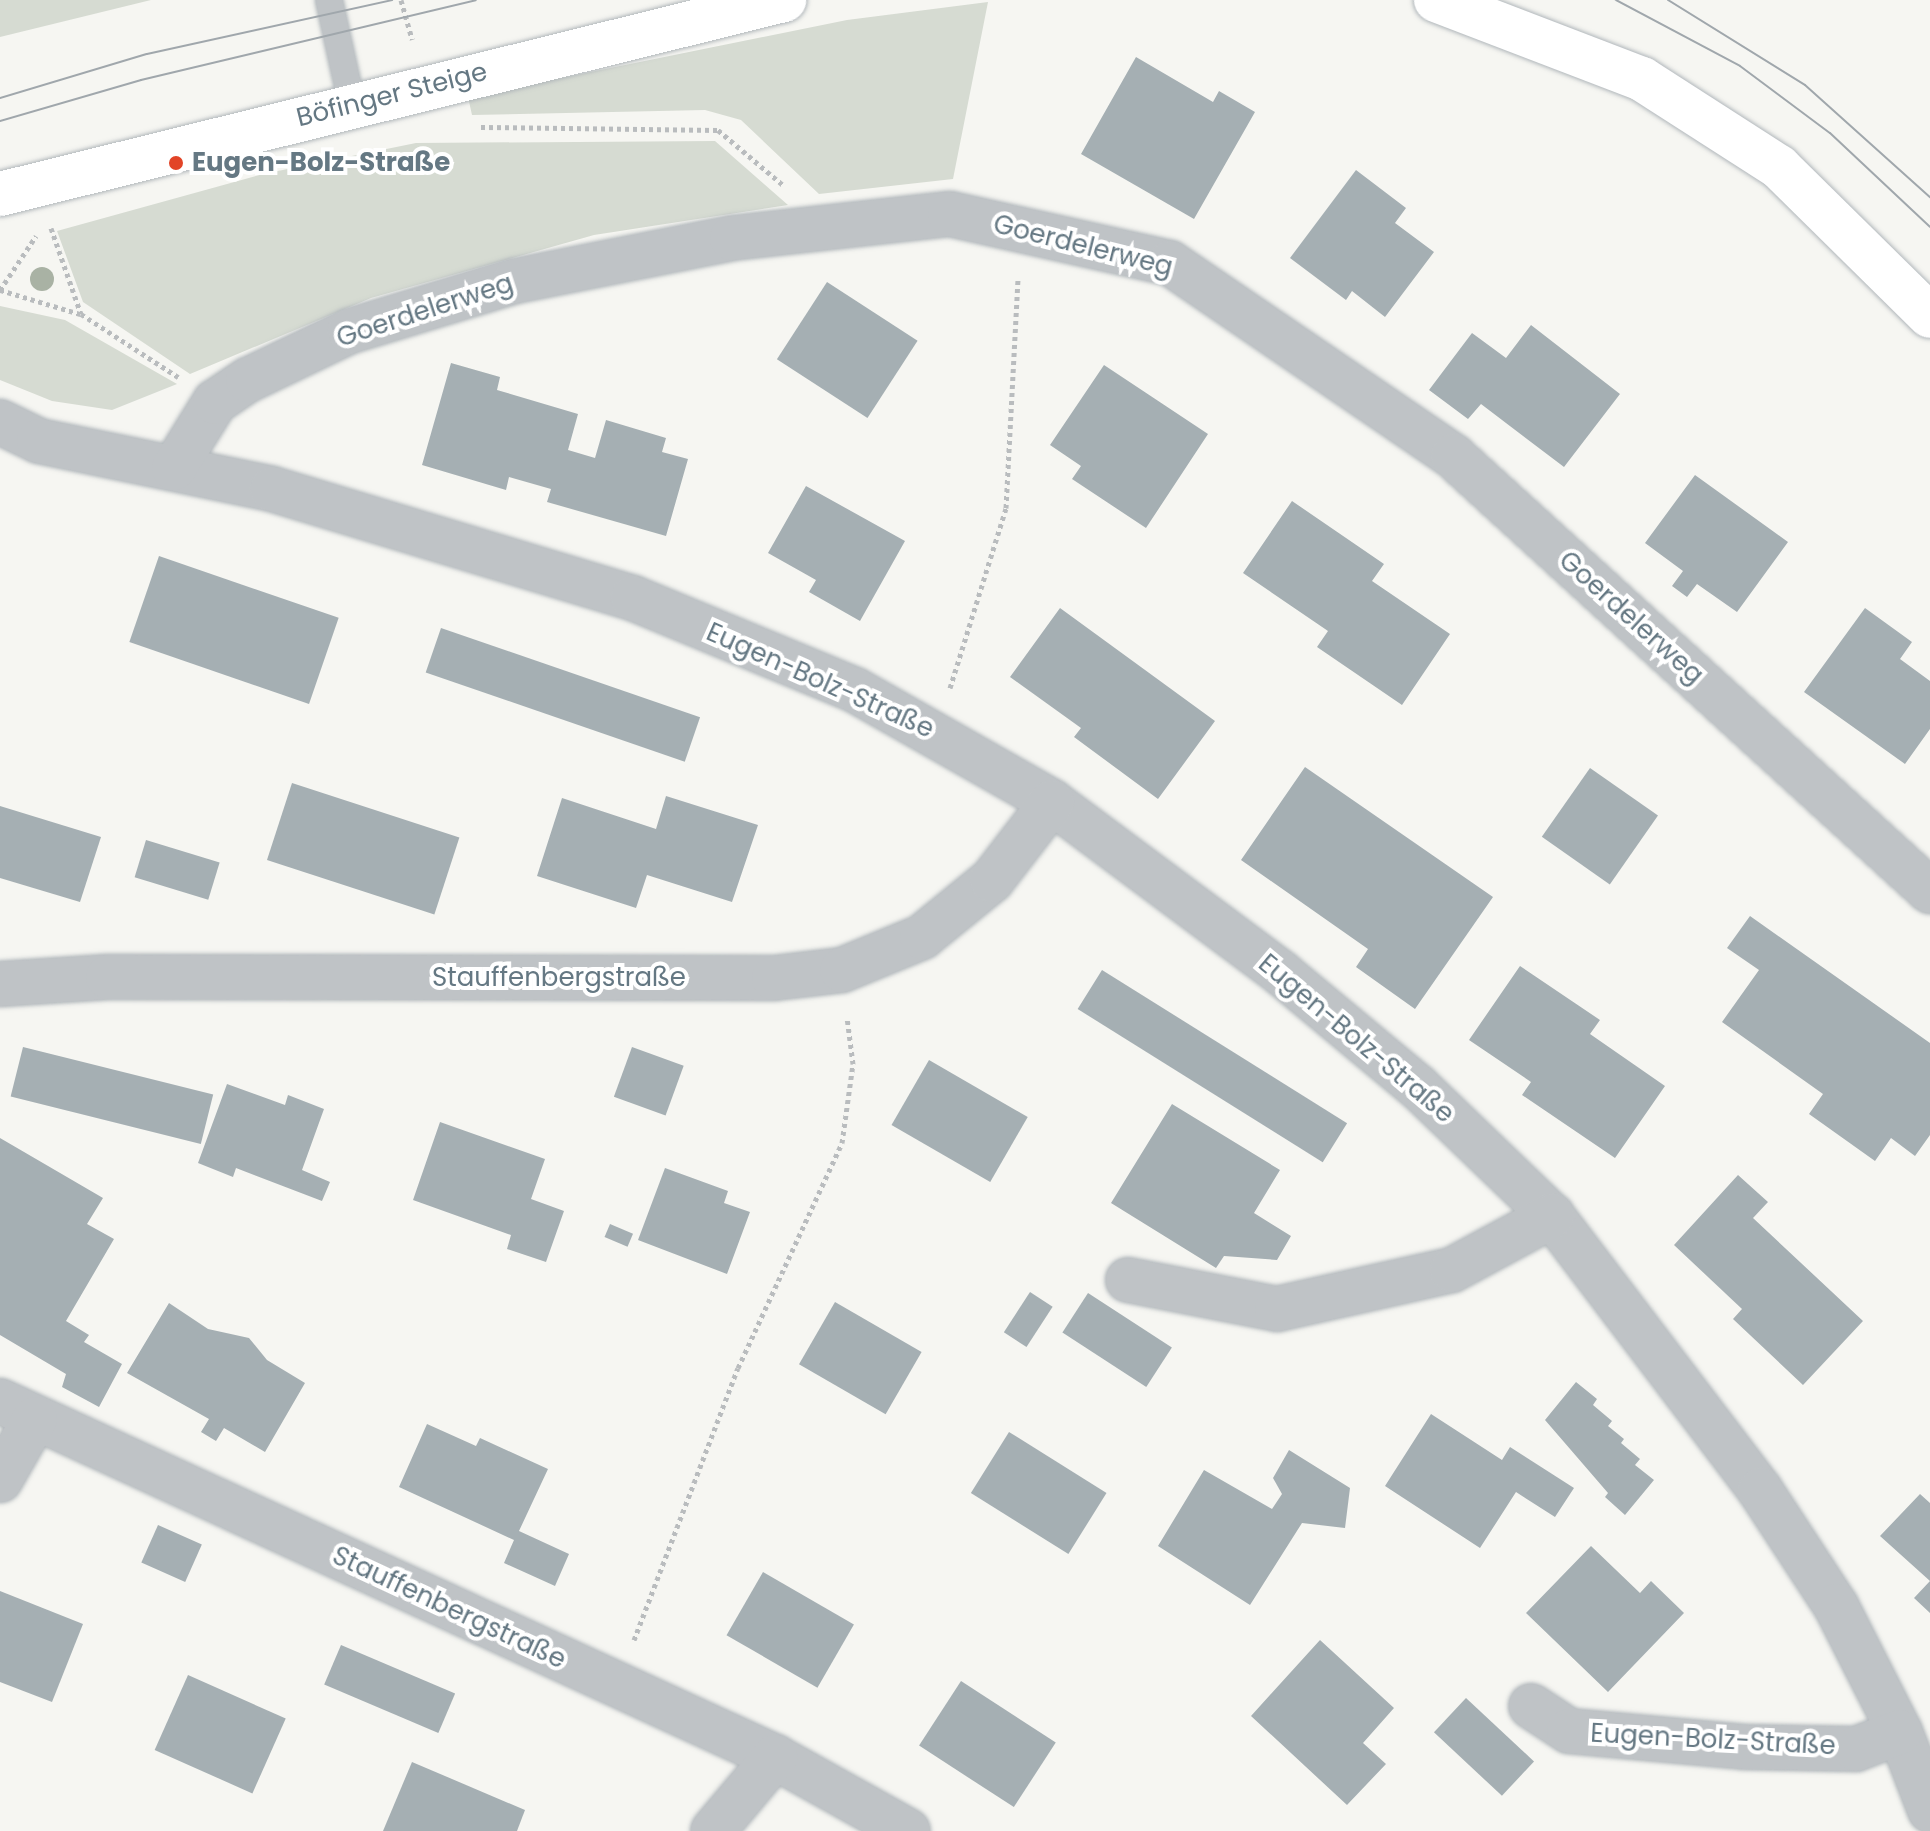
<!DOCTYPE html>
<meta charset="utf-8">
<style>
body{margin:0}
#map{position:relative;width:1930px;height:1831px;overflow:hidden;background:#f6f6f2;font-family:Poppins,sans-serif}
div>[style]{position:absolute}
.green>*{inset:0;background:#d6dbd2}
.building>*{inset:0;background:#a5afb3;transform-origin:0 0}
.path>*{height:5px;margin-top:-2.5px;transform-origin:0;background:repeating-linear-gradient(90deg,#b9bcbe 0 4px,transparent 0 8px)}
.roads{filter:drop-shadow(0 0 2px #b1b7bb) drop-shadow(0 0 2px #b1b7bb)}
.lane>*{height:26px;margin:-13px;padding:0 13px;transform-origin:13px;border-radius:13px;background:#bfc3c6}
.street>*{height:44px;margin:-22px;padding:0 22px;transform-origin:22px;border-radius:22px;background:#bfc3c6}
.secondary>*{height:44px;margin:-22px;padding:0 22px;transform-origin:22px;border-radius:22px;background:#fff}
.tram>*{height:2px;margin:-1px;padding:0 1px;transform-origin:1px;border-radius:1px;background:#a0a7ac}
.trees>*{width:24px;height:24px;margin:-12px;border-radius:50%;background:#a9b2a4}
.dots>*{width:22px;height:22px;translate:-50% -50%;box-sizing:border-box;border:4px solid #fff;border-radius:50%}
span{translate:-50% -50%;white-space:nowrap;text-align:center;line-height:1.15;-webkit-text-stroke:8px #fff;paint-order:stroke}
.street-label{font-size:26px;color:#657883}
.poi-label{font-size:26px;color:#657883;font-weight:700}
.left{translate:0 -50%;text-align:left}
</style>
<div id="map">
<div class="green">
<i style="clip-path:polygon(0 0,151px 0,0 37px)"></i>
<i style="clip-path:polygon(988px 2px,953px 179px,819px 194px,741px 120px,705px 110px,472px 115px,468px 97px,847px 20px)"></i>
<i style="clip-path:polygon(715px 141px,788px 205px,594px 235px,371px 298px,190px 374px,83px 302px,57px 231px,263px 174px,416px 143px)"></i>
<i style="clip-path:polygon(0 306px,65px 320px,177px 384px,112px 410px,52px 401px,0 380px)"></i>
</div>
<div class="building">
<i style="clip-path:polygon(1136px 57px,1213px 102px,1219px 91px,1255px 112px,1194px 219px,1081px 154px)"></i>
<i style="clip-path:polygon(1356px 170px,1406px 208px,1395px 223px,1434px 252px,1385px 317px,1352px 291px,1346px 300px,1290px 258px)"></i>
<i style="left:827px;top:282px;width:108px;height:92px;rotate:33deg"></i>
<i style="clip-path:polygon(1531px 325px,1620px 394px,1564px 467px,1481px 404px,1468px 419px,1429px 390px,1472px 333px,1506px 358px)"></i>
<i style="clip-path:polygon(451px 363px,500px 377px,497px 390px,578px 414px,568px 450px,595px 458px,606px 420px,666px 438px,662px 452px,688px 459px,666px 536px,547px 502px,551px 489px,509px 477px,506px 490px,422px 465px)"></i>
<i style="clip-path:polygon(1104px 365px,1208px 434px,1146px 528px,1072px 479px,1081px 466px,1050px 445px)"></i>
<i style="clip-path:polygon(1695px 475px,1788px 542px,1737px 612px,1697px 584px,1687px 597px,1672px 586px,1683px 571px,1645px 543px)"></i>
<i style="clip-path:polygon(806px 486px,905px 541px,860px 621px,809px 592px,816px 580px,768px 553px)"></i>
<i style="clip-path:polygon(1292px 501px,1384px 564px,1372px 581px,1450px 634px,1402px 705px,1317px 647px,1328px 631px,1243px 573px)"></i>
<i style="left:159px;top:556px;width:190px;height:91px;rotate:19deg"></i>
<i style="clip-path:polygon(1060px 608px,1215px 721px,1158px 799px,1074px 737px,1081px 728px,1010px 677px)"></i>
<i style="clip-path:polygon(1865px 608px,1912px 642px,1900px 659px,1930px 681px,1930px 729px,1905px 764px,1804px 692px)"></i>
<i style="left:441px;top:628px;width:274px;height:47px;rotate:19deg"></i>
<i style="clip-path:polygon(1305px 767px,1493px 897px,1415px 1009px,1356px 967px,1368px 949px,1241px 860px)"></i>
<i style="left:1590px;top:768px;width:83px;height:84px;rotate:35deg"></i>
<i style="left:292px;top:783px;width:176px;height:81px;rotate:18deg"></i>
<i style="clip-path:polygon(666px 796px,758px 825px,732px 902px,647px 875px,636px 908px,537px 876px,562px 798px,656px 829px)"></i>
<i style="clip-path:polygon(0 806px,101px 837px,80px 902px,0 878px)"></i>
<i style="left:146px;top:840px;width:77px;height:39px;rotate:17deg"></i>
<i style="clip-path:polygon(1750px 916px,1930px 1043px,1930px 1135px,1915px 1156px,1891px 1138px,1875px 1161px,1809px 1114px,1823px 1094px,1722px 1022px,1759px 970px,1727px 948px)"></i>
<i style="clip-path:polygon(1520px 966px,1600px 1020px,1590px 1034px,1665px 1086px,1615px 1158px,1522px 1095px,1531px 1082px,1469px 1040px)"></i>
<i style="left:1102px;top:970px;width:289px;height:46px;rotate:32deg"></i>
<i style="left:23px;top:1047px;width:196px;height:51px;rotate:14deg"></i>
<i style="left:632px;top:1047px;width:55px;height:53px;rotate:20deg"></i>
<i style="left:929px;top:1060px;width:114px;height:75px;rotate:30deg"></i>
<i style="clip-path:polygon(227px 1084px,285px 1105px,288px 1095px,324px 1109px,302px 1170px,330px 1182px,322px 1201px,236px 1168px,233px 1177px,198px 1163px)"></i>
<i style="clip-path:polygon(1172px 1104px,1280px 1170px,1254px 1213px,1291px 1236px,1277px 1260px,1224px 1256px,1216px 1268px,1111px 1203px)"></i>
<i style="clip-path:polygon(440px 1122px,545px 1159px,531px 1199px,564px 1211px,546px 1262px,507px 1249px,511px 1235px,413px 1200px)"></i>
<i style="clip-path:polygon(0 1138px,103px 1198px,87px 1224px,114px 1239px,66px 1321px,89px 1335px,84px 1342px,122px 1364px,99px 1407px,62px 1387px,66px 1374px,0 1335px)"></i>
<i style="clip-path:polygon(665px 1168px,728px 1191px,724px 1203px,750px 1212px,727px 1274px,638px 1240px)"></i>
<i style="clip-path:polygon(1738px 1175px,1768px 1202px,1753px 1218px,1863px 1321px,1803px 1385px,1733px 1319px,1742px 1309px,1674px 1245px)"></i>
<i style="left:610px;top:1224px;width:25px;height:14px;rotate:23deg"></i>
<i style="left:1030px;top:1292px;width:27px;height:48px;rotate:33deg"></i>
<i style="left:1088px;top:1293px;width:100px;height:47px;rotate:33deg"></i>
<i style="left:835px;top:1302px;width:100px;height:72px;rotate:30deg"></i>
<i style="clip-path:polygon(169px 1303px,208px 1329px,249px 1338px,267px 1360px,305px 1383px,265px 1452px,224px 1428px,216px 1441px,201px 1432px,209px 1419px,127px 1373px)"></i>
<i style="clip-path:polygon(1576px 1382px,1597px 1399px,1593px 1405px,1612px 1421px,1608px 1426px,1624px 1439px,1621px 1443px,1640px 1459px,1635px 1465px,1654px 1480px,1625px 1515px,1605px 1497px,1608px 1493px,1545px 1420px)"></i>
<i style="clip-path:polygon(1431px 1414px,1502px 1460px,1510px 1447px,1574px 1488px,1555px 1517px,1516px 1492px,1480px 1548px,1385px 1486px)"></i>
<i style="clip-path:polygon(427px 1424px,476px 1446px,480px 1438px,548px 1469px,519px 1531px,569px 1554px,555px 1586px,504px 1563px,514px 1540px,399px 1487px)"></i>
<i style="left:1009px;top:1432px;width:115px;height:72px;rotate:32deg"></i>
<i style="clip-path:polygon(1289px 1450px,1350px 1488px,1345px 1528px,1302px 1523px,1250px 1605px,1158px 1546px,1204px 1470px,1272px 1509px,1282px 1494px,1273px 1478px)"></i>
<i style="clip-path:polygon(1920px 1494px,1930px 1503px,1930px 1613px,1914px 1598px,1930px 1581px,1880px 1536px)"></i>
<i style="left:158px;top:1525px;width:48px;height:41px;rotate:24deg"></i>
<i style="clip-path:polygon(1591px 1546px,1640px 1593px,1651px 1581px,1684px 1613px,1608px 1692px,1526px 1613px)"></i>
<i style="left:763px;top:1572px;width:105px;height:73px;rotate:30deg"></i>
<i style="clip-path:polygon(0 1591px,83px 1624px,52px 1702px,0 1682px)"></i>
<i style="clip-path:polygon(1320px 1640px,1394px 1708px,1363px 1743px,1386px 1764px,1347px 1805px,1251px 1716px)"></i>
<i style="left:341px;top:1645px;width:124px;height:43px;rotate:23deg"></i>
<i style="left:188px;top:1675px;width:107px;height:82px;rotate:24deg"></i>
<i style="left:961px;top:1681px;width:113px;height:77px;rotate:33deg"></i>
<i style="left:1466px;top:1698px;width:93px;height:47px;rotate:43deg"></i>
<i style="clip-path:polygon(412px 1762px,525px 1810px,517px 1831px,383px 1831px)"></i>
</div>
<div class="path">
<i style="left:401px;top:0;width:41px;rotate:74.2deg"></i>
<i style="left:481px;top:127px;width:237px;rotate:0.7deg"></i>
<i style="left:718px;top:130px;width:85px;rotate:40.2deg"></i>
<i style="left:51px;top:228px;width:91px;rotate:70.8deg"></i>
<i style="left:81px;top:314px;width:116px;rotate:33deg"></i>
<i style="left:0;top:290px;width:65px;rotate:-56.3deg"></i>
<i style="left:0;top:290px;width:84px;rotate:16.7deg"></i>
<i style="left:950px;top:688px;width:189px;rotate:-72.7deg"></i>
<i style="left:1006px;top:508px;width:229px;rotate:-87deg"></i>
<i style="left:634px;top:1640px;width:291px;rotate:-69.1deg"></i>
<i style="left:738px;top:1368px;width:248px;rotate:-65.2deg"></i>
<i style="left:842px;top:1143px;width:80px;rotate:-82.1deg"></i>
<i style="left:853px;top:1064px;width:47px;rotate:-97.3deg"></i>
</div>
<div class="roads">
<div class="lane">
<i style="left:329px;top:0;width:107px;rotate:77.6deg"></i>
</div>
<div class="street">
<i style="left:0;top:422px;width:43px;rotate:26deg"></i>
<i style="left:39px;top:441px;width:238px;rotate:11.6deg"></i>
<i style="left:272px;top:489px;width:377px;rotate:16.8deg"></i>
<i style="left:633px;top:598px;width:240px;rotate:22.5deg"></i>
<i style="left:855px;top:690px;width:227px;rotate:29.6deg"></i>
<i style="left:1052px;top:802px;width:286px;rotate:36.7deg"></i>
<i style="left:1281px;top:973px;width:178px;rotate:39.8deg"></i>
<i style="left:1418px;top:1087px;width:186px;rotate:43.9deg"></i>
<i style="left:1552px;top:1216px;width:344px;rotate:52.8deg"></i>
<i style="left:1760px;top:1490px;width:139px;rotate:56.8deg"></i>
<i style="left:1836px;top:1606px;width:141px;rotate:63.1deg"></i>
<i style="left:1900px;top:1732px;width:84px;rotate:69deg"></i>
<i style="left:174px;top:468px;width:78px;rotate:-58.2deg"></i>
<i style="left:215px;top:402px;width:40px;rotate:-34deg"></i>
<i style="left:248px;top:380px;width:113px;rotate:-25.7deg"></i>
<i style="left:350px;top:331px;width:172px;rotate:-16.9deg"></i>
<i style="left:515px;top:281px;width:221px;rotate:-11.2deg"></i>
<i style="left:732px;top:238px;width:219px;rotate:-6.3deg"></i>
<i style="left:950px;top:214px;width:225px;rotate:12.6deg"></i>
<i style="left:1170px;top:263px;width:343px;rotate:34.3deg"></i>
<i style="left:1453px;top:456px;width:646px;rotate:42.36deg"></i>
<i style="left:0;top:984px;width:108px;rotate:-3.7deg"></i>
<i style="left:108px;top:977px;width:666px;rotate:0.09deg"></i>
<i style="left:774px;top:978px;width:68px;rotate:-6.7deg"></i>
<i style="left:842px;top:970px;width:87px;rotate:-22.4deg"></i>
<i style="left:922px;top:937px;width:90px;rotate:-39.2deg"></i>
<i style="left:992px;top:880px;width:98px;rotate:-52.4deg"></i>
<i style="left:1128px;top:1280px;width:152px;rotate:11deg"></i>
<i style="left:1277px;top:1309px;width:179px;rotate:-12.6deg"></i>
<i style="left:1452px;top:1270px;width:114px;rotate:-28.4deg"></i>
<i style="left:0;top:1401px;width:853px;rotate:24.67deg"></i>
<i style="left:775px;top:1757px;width:152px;rotate:29.1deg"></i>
<i style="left:0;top:1480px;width:70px;rotate:-60.2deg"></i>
<i style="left:1531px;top:1706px;width:45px;rotate:33.3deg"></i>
<i style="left:1569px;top:1731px;width:176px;rotate:5.2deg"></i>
<i style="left:1744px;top:1747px;width:112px;rotate:1deg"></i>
<i style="left:1856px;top:1749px;width:47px;rotate:-21.1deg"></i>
<i style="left:713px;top:1831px;width:97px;rotate:-50deg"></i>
</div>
<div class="secondary">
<i style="left:1436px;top:0;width:221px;rotate:21deg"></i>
<i style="left:1642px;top:79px;width:163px;rotate:32.7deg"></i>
<i style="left:1779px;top:167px;width:212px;rotate:44.6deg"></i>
<i style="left:0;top:194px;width:808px;rotate:-13.9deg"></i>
</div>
</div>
<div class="tram">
<i style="left:1616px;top:0;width:140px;rotate:28deg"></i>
<i style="left:1740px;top:66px;width:112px;rotate:36.7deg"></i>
<i style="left:1830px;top:133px;width:137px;rotate:43.2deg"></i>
<i style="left:1668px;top:0;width:161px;rotate:31.8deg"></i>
<i style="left:1805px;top:85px;width:168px;rotate:41.9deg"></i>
<i style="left:0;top:98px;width:153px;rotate:-16.7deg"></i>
<i style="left:147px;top:54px;width:251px;rotate:-12.4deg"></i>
<i style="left:0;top:121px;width:147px;rotate:-16.2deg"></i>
<i style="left:141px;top:80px;width:344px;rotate:-13.4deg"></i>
</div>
<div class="trees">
<i style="left:42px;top:279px"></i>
</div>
<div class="dots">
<i style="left:176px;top:163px;background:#e24427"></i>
</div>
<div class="street-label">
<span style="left:392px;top:95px;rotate:-14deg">Böfinger Steige</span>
<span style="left:1083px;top:246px;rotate:14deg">Goerdelerweg</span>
<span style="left:425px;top:311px;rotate:-18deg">Goerdelerweg</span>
<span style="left:1631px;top:618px;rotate:42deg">Goerdelerweg</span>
<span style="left:820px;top:681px;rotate:24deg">Eugen-Bolz-Straße</span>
<span style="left:559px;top:978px">Stauffenbergstraße</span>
<span style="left:1356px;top:1039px;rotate:40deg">Eugen-Bolz-Straße</span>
<span style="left:449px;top:1608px;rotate:25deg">Stauffenbergstraße</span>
<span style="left:1713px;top:1740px;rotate:3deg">Eugen-Bolz-Straße</span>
</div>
<div class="poi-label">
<span class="left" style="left:192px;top:163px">Eugen-Bolz-Straße</span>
</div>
</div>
